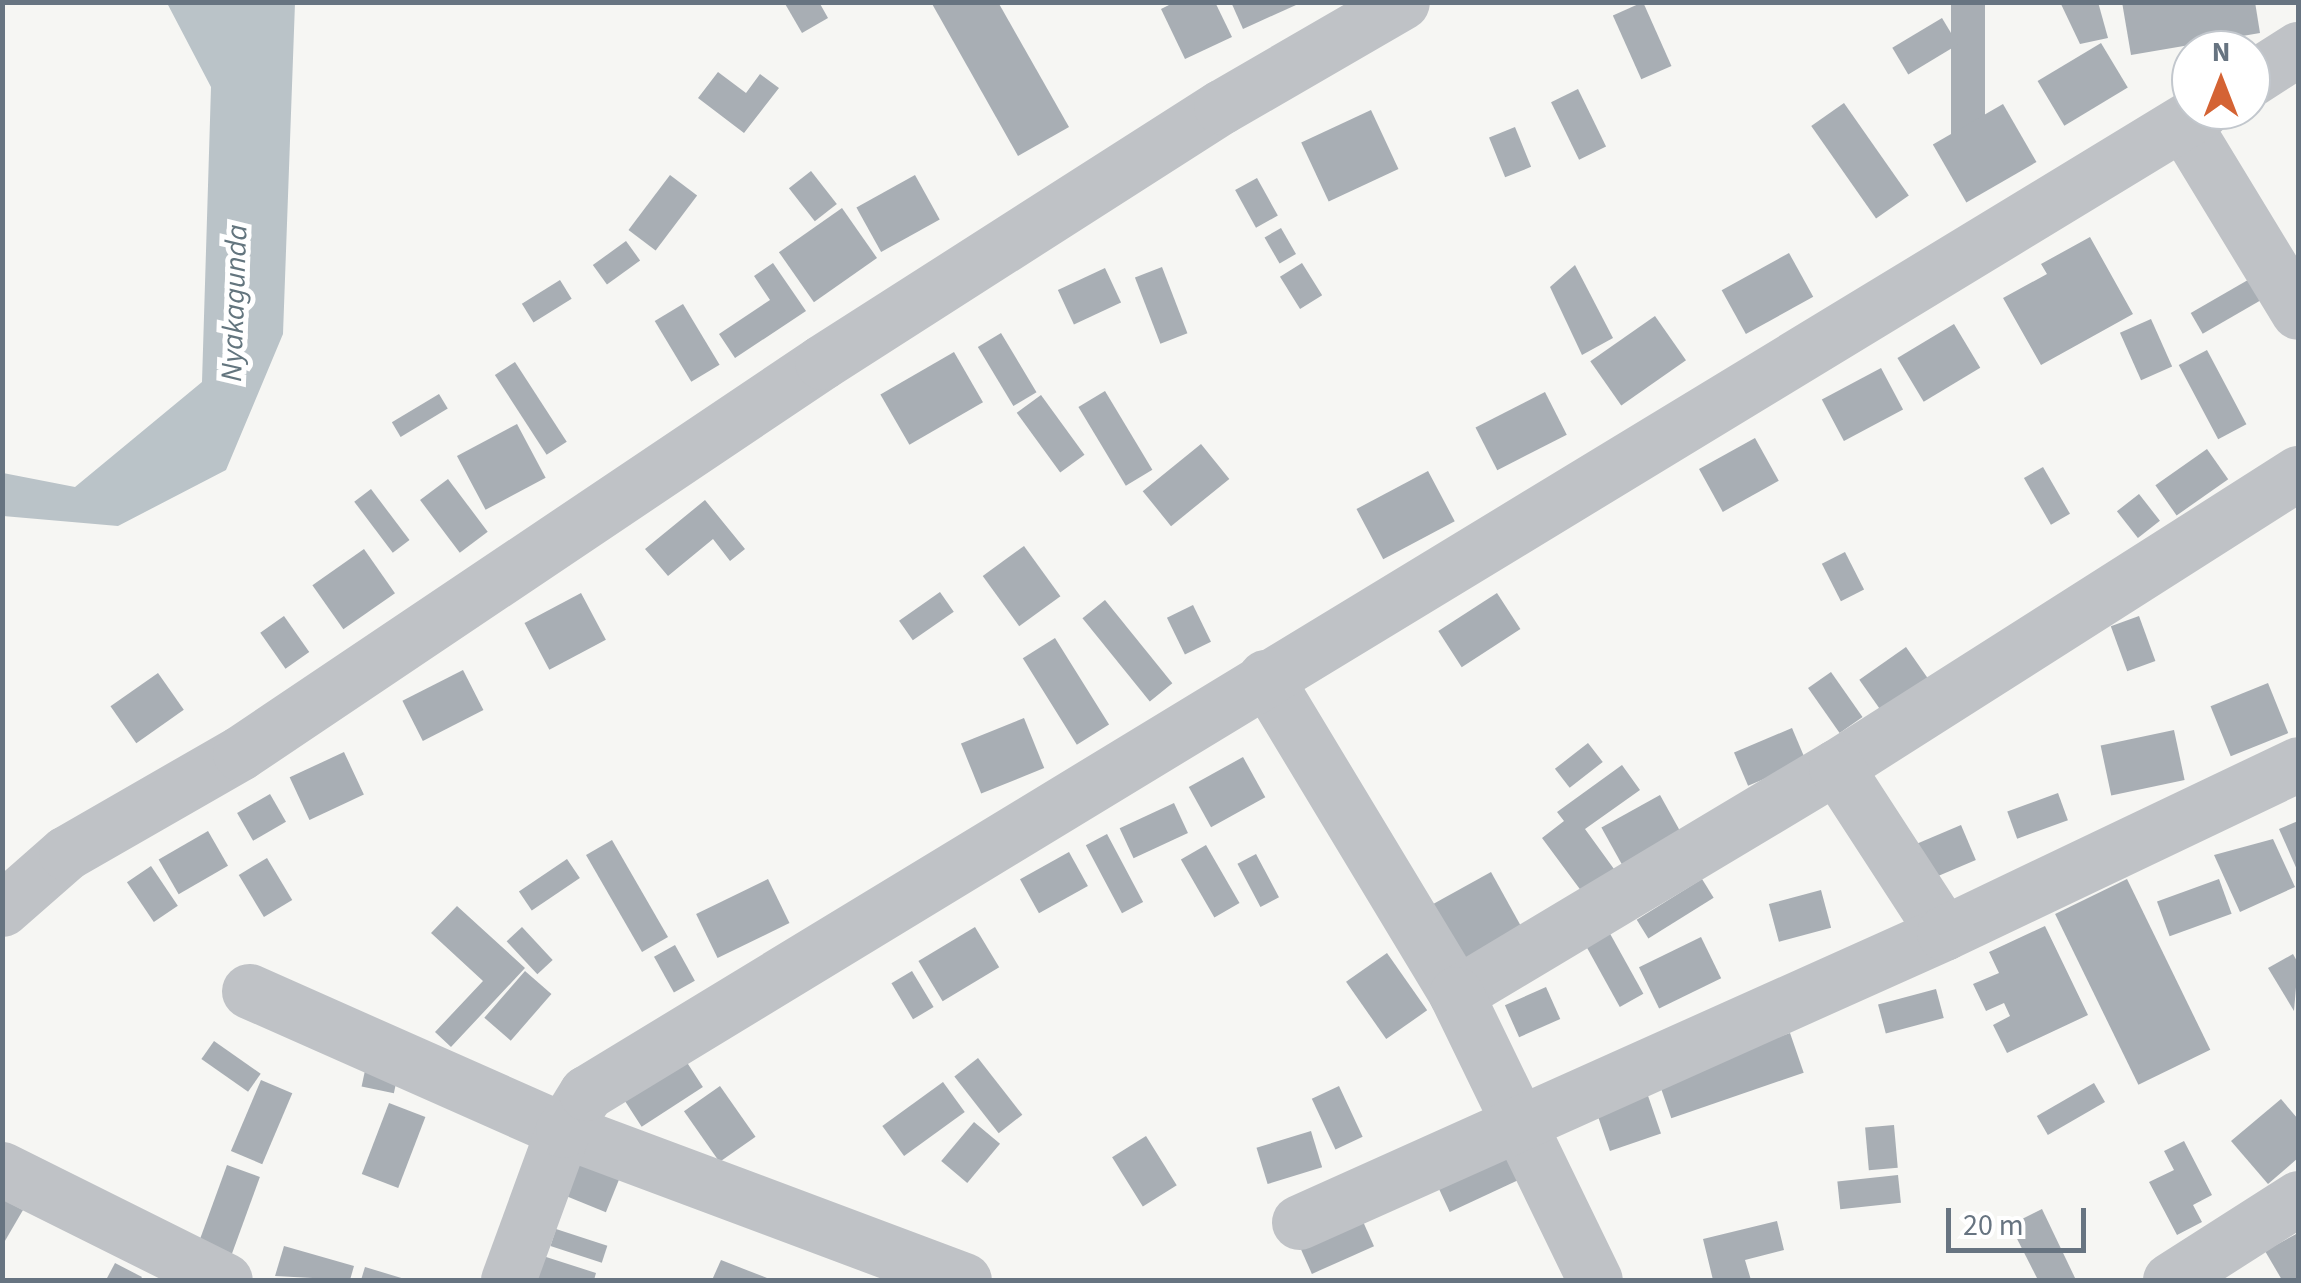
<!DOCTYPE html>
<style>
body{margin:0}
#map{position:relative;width:2301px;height:1283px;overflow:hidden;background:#f6f6f3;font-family:"Source Sans 3",sans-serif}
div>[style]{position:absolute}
.water>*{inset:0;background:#bac3c8}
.building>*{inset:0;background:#a8aeb4;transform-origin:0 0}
.minor>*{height:55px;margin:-27.5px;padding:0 27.5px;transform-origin:27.5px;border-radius:27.5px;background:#bfc2c6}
span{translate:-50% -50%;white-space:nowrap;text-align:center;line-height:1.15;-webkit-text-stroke:10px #fff;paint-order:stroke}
.water-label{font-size:30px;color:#63757e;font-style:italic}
.frame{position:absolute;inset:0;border:5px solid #677481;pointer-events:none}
.north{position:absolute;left:2171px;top:30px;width:100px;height:100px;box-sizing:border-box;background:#fff;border:2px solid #c2c7cd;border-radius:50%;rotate:0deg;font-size:28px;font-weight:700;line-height:40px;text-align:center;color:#677481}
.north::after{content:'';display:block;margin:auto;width:35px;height:45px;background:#d46334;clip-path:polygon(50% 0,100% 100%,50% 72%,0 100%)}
.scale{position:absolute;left:1946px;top:1208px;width:140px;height:45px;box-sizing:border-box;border:5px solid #677481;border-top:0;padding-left:12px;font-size:30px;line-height:35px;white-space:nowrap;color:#677481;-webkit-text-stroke:8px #fff;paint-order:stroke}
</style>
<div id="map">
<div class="water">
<i style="clip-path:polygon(167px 3px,295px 3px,283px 334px,226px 470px,118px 526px,3px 516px,3px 473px,75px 487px,202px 382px,211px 87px)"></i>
</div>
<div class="building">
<i style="clip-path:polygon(784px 2px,819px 2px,828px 18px,802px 33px)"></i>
<i style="clip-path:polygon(931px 2px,998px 2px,1069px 127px,1018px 156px)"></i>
<i style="clip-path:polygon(1175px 2px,1215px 2px,1232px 37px,1185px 59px,1161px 9px)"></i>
<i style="clip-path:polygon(1231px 2px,1295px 2px,1296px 5px,1243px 29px)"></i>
<i style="left:1643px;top:2px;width:70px;height:33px;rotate:66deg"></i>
<i style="left:1951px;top:2px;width:34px;height:161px"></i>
<i style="clip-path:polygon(2060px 2px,2098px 2px,2108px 38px,2080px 44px)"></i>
<i style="clip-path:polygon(2122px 2px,2255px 2px,2260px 33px,2131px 55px)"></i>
<i style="left:1942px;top:18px;width:31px;height:58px;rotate:59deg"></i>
<i style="left:2101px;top:43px;width:52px;height:74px;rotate:59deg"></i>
<i style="clip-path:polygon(718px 72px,746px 93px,760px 74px,779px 88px,744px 133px,698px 98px)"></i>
<i style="left:1578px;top:89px;width:64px;height:30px;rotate:64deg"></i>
<i style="left:1844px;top:103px;width:113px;height:40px;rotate:55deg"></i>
<i style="left:2003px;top:104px;width:67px;height:81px;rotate:60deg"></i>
<i style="left:1371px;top:110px;width:65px;height:77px;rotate:65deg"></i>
<i style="left:1515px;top:127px;width:43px;height:28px;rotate:68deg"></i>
<i style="left:811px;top:171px;width:42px;height:28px;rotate:52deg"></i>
<i style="left:670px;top:175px;width:34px;height:69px;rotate:37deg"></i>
<i style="left:915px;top:175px;width:51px;height:67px;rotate:61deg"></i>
<i style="left:1257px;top:178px;width:43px;height:25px;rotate:61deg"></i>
<i style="left:842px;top:208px;width:61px;height:77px;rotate:55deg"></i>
<i style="left:1281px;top:228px;width:30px;height:19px;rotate:60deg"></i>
<i style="clip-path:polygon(2090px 237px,2133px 314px,2041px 365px,2003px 298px,2047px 274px,2041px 264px)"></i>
<i style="left:626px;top:241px;width:24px;height:41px;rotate:54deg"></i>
<i style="left:1789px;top:253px;width:50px;height:77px;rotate:61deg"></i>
<i style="clip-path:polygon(773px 263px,806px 311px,735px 358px,719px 334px,770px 300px,754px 276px)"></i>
<i style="left:1302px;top:263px;width:38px;height:26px;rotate:58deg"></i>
<i style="clip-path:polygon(1575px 265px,1613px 338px,1582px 355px,1550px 287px)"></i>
<i style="left:1162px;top:267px;width:71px;height:29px;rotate:69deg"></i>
<i style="left:1105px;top:268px;width:38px;height:52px;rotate:65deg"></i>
<i style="left:2260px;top:273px;width:24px;height:80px;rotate:60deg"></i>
<i style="left:560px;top:280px;width:22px;height:45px;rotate:58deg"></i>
<i style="left:683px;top:304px;width:71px;height:33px;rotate:59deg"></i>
<i style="left:1655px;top:316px;width:54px;height:79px;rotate:55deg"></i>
<i style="left:2151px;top:319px;width:52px;height:34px;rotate:66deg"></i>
<i style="left:1954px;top:324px;width:51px;height:66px;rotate:59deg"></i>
<i style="left:1001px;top:333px;width:69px;height:27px;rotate:59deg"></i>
<i style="left:2207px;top:350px;width:84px;height:32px;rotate:62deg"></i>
<i style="left:954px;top:352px;width:58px;height:85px;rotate:60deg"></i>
<i style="left:515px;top:362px;width:95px;height:24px;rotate:57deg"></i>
<i style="left:1881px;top:368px;width:47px;height:67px;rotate:62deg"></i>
<i style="left:1105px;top:391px;width:92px;height:31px;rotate:59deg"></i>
<i style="left:1545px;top:392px;width:48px;height:78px;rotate:63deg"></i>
<i style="left:439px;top:394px;width:17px;height:55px;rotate:59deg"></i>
<i style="left:1041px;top:395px;width:74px;height:30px;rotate:54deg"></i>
<i style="left:517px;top:424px;width:61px;height:68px;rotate:62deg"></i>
<i style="left:1755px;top:438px;width:49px;height:64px;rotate:61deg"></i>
<i style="left:1201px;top:444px;width:45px;height:75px;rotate:51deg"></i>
<i style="left:2207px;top:449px;width:37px;height:63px;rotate:55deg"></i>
<i style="left:2043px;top:467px;width:54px;height:22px;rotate:60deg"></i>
<i style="left:1428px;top:471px;width:57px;height:81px;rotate:62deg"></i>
<i style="left:448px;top:479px;width:66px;height:35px;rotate:53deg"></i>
<i style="left:371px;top:489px;width:64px;height:21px;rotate:53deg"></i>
<i style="left:2139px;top:494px;width:34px;height:28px;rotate:52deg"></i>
<i style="clip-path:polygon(705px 500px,745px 549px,730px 561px,713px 539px,668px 576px,645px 549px)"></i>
<i style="left:1024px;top:546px;width:62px;height:51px;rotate:54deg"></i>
<i style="left:364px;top:549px;width:54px;height:63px;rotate:55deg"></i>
<i style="left:1845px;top:552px;width:42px;height:26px;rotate:63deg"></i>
<i style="left:940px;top:592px;width:24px;height:50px;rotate:55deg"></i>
<i style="left:581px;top:593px;width:53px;height:64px;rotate:62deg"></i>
<i style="left:1497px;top:593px;width:43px;height:70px;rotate:57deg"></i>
<i style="left:1105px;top:600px;width:107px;height:29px;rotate:51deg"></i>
<i style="left:1193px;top:605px;width:41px;height:29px;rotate:64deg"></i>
<i style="left:284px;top:616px;width:44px;height:29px;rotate:55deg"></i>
<i style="left:2139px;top:616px;width:48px;height:30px;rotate:70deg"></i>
<i style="left:1055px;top:638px;width:102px;height:38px;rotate:58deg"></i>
<i style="left:1906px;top:647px;width:38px;height:57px;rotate:55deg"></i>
<i style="left:463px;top:670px;width:45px;height:68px;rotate:63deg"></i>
<i style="left:1831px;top:672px;width:55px;height:28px;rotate:55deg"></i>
<i style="left:158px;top:673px;width:45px;height:58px;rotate:55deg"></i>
<i style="left:2268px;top:683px;width:54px;height:62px;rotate:68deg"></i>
<i style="left:1024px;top:718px;width:54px;height:68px;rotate:68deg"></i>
<i style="left:1792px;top:728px;width:36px;height:63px;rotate:67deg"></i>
<i style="left:2174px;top:730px;width:51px;height:75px;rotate:78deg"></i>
<i style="left:1588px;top:743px;width:24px;height:42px;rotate:52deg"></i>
<i style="left:344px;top:752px;width:47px;height:60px;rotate:65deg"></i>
<i style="left:1243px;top:757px;width:46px;height:62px;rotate:61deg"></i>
<i style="clip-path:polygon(1622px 765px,1640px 790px,1585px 829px,1614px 869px,1582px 892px,1542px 838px,1564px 821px,1557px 812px)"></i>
<i style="left:2058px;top:793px;width:29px;height:54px;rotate:70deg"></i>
<i style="left:270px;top:794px;width:32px;height:38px;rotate:60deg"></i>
<i style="left:1660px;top:795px;width:45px;height:67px;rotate:61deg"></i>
<i style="left:1174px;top:803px;width:33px;height:60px;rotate:65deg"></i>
<i style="clip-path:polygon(2298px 821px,2298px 872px,2279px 829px)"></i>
<i style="left:1961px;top:825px;width:38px;height:64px;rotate:67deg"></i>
<i style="left:208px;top:831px;width:40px;height:57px;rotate:60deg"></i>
<i style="left:1107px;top:834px;width:77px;height:24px;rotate:62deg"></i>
<i style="clip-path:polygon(2273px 839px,2295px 887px,2240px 912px,2214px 855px)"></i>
<i style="left:612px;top:840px;width:112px;height:30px;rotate:60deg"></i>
<i style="left:1206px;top:845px;width:67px;height:29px;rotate:60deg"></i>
<i style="left:1069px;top:852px;width:39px;height:56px;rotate:61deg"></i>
<i style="left:1256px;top:854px;width:49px;height:21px;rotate:62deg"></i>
<i style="left:267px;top:858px;width:49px;height:33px;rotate:59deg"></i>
<i style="left:567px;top:859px;width:23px;height:58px;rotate:56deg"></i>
<i style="left:151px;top:866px;width:48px;height:29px;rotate:56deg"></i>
<i style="left:1491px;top:872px;width:75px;height:79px;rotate:61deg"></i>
<i style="left:768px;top:879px;width:49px;height:80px;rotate:64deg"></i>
<i style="left:1702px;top:879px;width:22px;height:77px;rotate:58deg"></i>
<i style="left:2127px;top:879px;width:190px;height:80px;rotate:64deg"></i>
<i style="left:2219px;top:879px;width:37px;height:66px;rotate:70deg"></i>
<i style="left:1821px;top:890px;width:39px;height:54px;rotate:75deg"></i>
<i style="clip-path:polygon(457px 906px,525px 968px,451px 1047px,435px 1032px,483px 981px,431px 933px)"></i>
<i style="clip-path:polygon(2045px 926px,2088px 1015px,2007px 1053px,1993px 1025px,2010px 1016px,2004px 1003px,1986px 1011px,1973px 984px,1999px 973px,1989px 952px)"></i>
<i style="left:522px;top:927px;width:45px;height:21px;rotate:47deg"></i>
<i style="left:975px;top:927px;width:47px;height:66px;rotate:59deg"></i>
<i style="left:1608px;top:930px;width:73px;height:27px;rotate:61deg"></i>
<i style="left:1701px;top:937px;width:46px;height:69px;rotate:64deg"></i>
<i style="left:675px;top:945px;width:41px;height:24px;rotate:61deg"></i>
<i style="left:1387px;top:953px;width:70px;height:50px;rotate:55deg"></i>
<i style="clip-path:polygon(2293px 954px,2298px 963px,2294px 1011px,2268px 968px)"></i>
<i style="left:525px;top:971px;width:35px;height:62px;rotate:41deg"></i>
<i style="left:912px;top:971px;width:42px;height:24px;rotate:59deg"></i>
<i style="left:1546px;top:987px;width:35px;height:45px;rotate:66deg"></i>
<i style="left:1936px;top:989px;width:30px;height:60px;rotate:75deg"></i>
<i style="left:1790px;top:1033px;width:42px;height:140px;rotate:71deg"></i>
<i style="left:214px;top:1041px;width:57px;height:22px;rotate:35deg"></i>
<i style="left:978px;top:1058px;width:72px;height:30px;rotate:52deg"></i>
<i style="left:367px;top:1061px;width:33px;height:26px;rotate:12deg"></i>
<i style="left:686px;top:1061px;width:31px;height:73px;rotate:57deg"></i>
<i style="left:261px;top:1080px;width:34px;height:77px;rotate:23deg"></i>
<i style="left:943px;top:1082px;width:37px;height:75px;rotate:54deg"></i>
<i style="left:2094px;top:1083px;width:22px;height:66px;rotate:60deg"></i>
<i style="left:720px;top:1086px;width:62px;height:44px;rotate:55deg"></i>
<i style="left:1339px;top:1086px;width:56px;height:30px;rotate:65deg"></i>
<i style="left:1646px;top:1090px;width:46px;height:54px;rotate:71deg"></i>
<i style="clip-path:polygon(2281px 1099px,2298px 1119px,2298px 1158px,2268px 1184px,2231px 1141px)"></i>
<i style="left:389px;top:1103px;width:39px;height:76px;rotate:21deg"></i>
<i style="left:974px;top:1122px;width:34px;height:51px;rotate:40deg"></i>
<i style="left:1894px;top:1125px;width:43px;height:29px;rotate:85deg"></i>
<i style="left:1311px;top:1131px;width:38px;height:57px;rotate:73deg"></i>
<i style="left:1146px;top:1136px;width:58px;height:40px;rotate:58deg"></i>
<i style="clip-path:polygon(2184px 1141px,2212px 1195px,2193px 1205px,2202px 1222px,2177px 1235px,2149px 1182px,2174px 1170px,2164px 1151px)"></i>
<i style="left:1510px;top:1152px;width:29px;height:80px;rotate:65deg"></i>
<i style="left:581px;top:1159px;width:43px;height:40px;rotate:22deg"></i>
<i style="left:227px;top:1165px;width:35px;height:86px;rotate:20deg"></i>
<i style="left:1898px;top:1175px;width:28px;height:61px;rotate:84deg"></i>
<i style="clip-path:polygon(2px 1199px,23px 1210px,2px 1246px)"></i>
<i style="clip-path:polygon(2042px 1209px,2076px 1280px,2038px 1280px,2010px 1225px)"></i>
<i style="left:1361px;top:1217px;width:32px;height:68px;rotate:66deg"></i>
<i style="clip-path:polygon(1777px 1221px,1784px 1250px,1745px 1260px,1751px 1280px,1713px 1280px,1703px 1239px)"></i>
<i style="left:556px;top:1229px;width:54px;height:18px;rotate:18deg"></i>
<i style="clip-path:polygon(2298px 1233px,2298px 1280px,2282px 1280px,2265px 1251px)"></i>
<i style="clip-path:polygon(284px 1246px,354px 1266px,350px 1280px,275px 1276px)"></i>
<i style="clip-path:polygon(543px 1256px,596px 1273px,594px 1280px,535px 1280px)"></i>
<i style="clip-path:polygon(721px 1260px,772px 1280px,712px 1280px)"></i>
<i style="clip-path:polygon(115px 1263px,142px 1277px,140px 1280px,106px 1280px)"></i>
<i style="clip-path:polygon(365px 1267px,408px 1280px,361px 1280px)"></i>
</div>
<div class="minor">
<i style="left:2251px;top:79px;width:56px;rotate:-32.6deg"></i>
<i style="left:2183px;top:123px;width:221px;rotate:58.7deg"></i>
<i style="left:1265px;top:677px;width:370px;rotate:58.9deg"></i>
<i style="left:1456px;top:994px;width:443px;rotate:-30.9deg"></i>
<i style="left:1836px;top:767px;width:548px;rotate:-32.47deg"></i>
<i style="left:1836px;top:767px;width:198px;rotate:57deg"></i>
<i style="left:2px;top:909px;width:85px;rotate:-41.2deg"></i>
<i style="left:66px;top:853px;width:201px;rotate:-29.9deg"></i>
<i style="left:240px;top:753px;width:701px;rotate:-33.89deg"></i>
<i style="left:822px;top:362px;width:474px;rotate:-32.6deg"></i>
<i style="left:1221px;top:107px;width:209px;rotate:-30.1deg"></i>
<i style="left:249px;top:991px;width:343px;rotate:23.9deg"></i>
<i style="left:563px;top:1130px;width:428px;rotate:20.5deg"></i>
<i style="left:1456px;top:994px;width:318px;rotate:64.1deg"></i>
<i style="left:2px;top:1169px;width:249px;rotate:26.5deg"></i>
<i style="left:1299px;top:1222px;width:707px;rotate:-24.14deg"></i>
<i style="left:1944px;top:933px;width:392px;rotate:-25.5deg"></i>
<i style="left:508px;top:1280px;width:160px;rotate:-69.9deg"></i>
<i style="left:563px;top:1130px;width:44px;rotate:-58.1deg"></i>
<i style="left:586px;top:1093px;width:1892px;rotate:-31.3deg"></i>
<i style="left:2170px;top:1280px;width:152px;rotate:-32.6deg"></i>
</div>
<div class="water-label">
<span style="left:235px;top:303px;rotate:-88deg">Nyakagunda</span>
</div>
<div class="frame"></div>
<div class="north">N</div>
<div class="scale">20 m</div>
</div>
